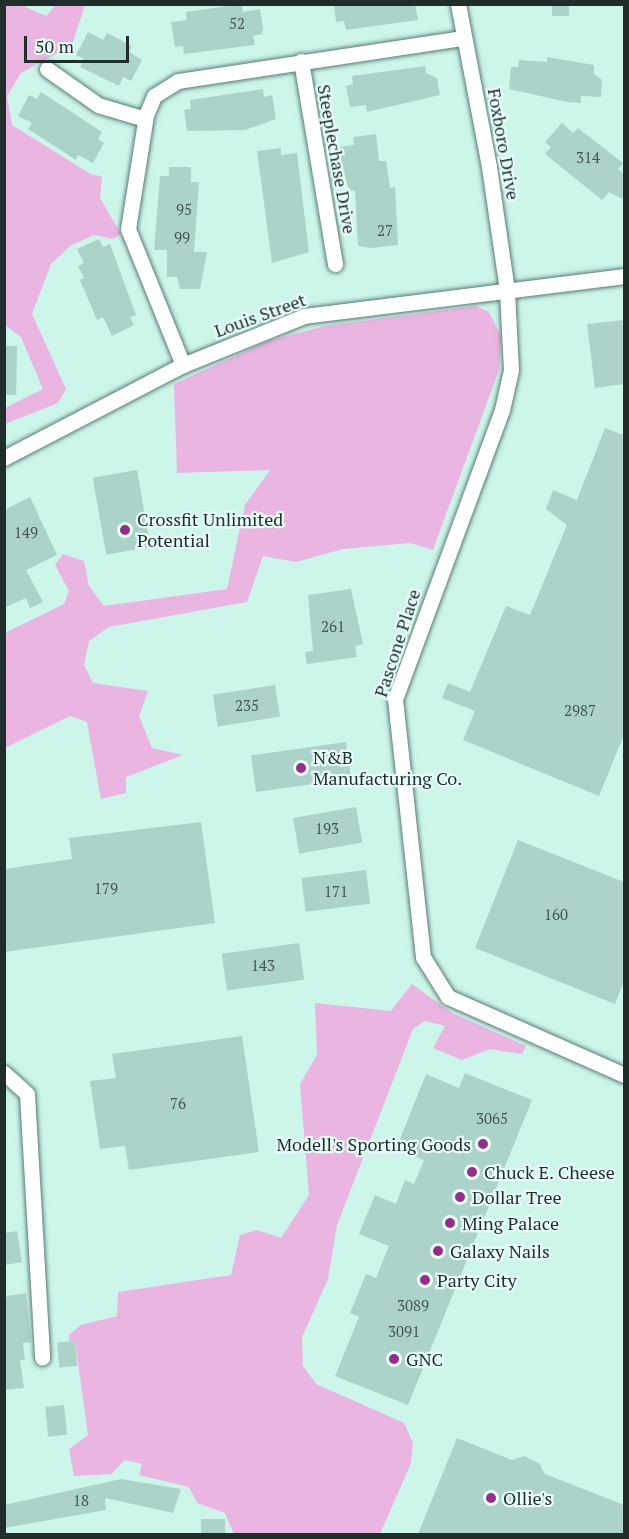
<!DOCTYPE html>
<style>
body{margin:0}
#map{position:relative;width:629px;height:1539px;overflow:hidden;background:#cdf6eb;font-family:"PT Serif",serif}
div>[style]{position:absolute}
.green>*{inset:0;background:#eab5e1}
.building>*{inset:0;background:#acd3c9;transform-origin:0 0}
.roads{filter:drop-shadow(0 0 2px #587d74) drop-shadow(0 0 2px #587d74)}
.minor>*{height:15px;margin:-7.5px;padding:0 7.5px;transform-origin:7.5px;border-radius:7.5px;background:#fff}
.dots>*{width:16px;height:16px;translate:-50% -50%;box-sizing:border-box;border:3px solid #e7fff8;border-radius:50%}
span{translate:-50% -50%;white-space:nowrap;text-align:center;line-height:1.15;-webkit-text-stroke:4.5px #e7fff8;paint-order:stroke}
.number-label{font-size:15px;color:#425752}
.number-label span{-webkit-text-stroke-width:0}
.street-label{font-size:18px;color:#1f2e2a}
.poi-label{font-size:18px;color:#1f2e2a}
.left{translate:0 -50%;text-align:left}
.right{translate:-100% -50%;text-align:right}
.frame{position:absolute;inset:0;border:6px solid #1f2e2a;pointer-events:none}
.scale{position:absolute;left:24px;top:36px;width:105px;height:27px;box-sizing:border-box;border:3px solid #1f2e2a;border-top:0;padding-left:8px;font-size:18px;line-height:21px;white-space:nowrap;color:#1f2e2a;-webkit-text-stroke:4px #e7fff8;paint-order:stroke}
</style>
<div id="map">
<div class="green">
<i style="clip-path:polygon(5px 5px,21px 5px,46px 16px,56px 5px,85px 5px,72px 45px,21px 73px,7px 96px,12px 125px,92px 175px,102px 176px,100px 198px,121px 234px,113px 239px,94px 235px,70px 246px,51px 264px,32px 314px,66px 389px,58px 403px,5px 424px,5px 408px,43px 389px,21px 337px,5px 325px)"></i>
<i style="clip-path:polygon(476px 306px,489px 312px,501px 336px,499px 370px,433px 550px,410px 543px,343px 549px,296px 562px,263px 556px,247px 602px,109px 627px,89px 641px,84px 665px,93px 683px,148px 691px,139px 716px,152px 748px,183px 755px,126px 777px,126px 793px,101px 799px,87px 722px,70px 716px,5px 748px,5px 633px,64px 604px,69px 591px,55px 565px,63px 554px,84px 561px,89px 586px,104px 606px,227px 589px,245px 505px,270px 470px,177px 473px,174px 384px,271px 340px,325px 326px)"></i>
<i style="clip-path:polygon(412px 984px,452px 1013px,526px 1046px,522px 1054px,490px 1049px,462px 1060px,433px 1048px,445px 1026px,425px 1021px,413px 1029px,337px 1225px,328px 1279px,302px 1337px,303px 1366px,316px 1384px,404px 1423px,413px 1443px,411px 1463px,380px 1534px,234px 1534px,225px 1513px,197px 1503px,189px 1487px,139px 1475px,142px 1464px,125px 1460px,111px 1474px,74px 1476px,69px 1449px,88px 1435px,75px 1341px,69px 1341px,69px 1335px,81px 1325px,117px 1316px,118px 1292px,231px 1275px,240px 1235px,257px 1230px,281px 1238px,309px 1195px,300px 1084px,317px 1055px,315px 1003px,391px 1011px)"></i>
</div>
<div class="building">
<i style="clip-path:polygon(242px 4px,243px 12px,260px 9px,263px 28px,262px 34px,253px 36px,255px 45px,184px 54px,183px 46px,175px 47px,171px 22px,187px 20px,186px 12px)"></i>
<i style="clip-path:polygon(334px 4px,415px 4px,418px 20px,346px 30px,344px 21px,336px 22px)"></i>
<i style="left:552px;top:4px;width:17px;height:12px"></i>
<i style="clip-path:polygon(88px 32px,103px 40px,107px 33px,132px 46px,129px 52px,142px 60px,131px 81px,123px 77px,119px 86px,80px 67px,84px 59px,76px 55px)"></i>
<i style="clip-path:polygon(547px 57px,594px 65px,594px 74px,602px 80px,601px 97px,581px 96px,581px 103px,567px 102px,509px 89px,511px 67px,518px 67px,519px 60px,547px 62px)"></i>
<i style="clip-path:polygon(425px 66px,426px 73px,437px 78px,440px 95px,367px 112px,366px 105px,350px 107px,346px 86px,353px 84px,352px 76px)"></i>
<i style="clip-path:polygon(263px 89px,264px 97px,272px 95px,276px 119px,245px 130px,187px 131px,184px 110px,191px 109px,190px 100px)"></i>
<i style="clip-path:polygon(41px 92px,102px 132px,98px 139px,104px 143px,93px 163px,78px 155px,76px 160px,28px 129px,32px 123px,18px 116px,29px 95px,37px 99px)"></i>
<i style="clip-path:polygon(562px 123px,573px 133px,578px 128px,623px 163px,618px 169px,624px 174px,624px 200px,609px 192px,602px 200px,545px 154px,551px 147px,545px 142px)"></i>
<i style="clip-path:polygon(376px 134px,379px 161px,386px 161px,390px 188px,395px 187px,398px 245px,372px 248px,358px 246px,355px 190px,349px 191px,338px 147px,354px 145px,353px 137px)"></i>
<i style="clip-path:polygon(281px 148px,281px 155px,297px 153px,309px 252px,272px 263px,257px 151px)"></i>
<i style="clip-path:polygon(169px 167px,191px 167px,191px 182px,199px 182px,194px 252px,207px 252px,200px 289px,180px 289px,177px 277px,167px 277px,167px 250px,154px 250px,160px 176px,169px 176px)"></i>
<i style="clip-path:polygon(99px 239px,103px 247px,110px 244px,136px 315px,130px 317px,134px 325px,112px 336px,103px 317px,97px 320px,80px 280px,84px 278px,78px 266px,84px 263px,77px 249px)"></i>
<i style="clip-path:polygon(624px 320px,624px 384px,595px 388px,587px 324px)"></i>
<i style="left:17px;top:346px;width:49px;height:13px;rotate:91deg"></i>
<i style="clip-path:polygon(605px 428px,624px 435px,624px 735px,599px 796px,463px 740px,475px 711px,442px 698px,448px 683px,470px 692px,506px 606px,530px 615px,567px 525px,546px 509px,553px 490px,577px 500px)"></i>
<i style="left:137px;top:470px;width:78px;height:45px;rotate:80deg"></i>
<i style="clip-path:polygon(30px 497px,57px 555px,26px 570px,43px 602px,30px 608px,26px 598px,4px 608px,4px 510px)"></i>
<i style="clip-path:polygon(351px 589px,363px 644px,355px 646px,357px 657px,307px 664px,305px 652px,313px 651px,308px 595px)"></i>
<i style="left:275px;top:685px;width:32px;height:63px;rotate:81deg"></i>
<i style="left:346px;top:742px;width:37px;height:96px;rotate:82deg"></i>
<i style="left:356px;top:807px;width:36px;height:64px;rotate:80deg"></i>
<i style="clip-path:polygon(201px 822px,215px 923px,4px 952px,4px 869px,72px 859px,69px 838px)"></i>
<i style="clip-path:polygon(518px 840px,624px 882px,624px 981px,615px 1004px,475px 948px)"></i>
<i style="left:366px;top:870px;width:34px;height:65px;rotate:83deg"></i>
<i style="left:299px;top:943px;width:37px;height:78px;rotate:82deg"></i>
<i style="clip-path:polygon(242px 1036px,259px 1152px,129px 1170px,125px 1146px,100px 1149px,90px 1081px,116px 1078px,112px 1054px)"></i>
<i style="clip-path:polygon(465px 1073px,532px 1100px,408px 1405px,335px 1376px,359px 1317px,350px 1313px,366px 1274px,376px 1278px,389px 1246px,359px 1234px,375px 1195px,396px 1204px,405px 1180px,414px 1184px,424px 1160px,396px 1149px,426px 1074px,459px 1088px)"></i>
<i style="clip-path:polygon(17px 1231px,22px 1262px,4px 1265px,4px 1233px)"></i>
<i style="clip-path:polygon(26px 1293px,31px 1342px,23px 1343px,25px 1360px,20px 1360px,24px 1388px,4px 1390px,4px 1304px,7px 1296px)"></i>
<i style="left:75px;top:1341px;width:25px;height:18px;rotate:85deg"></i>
<i style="left:64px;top:1405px;width:30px;height:19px;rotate:84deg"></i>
<i style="clip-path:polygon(457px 1438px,512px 1460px,524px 1456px,539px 1463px,545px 1474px,624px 1505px,624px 1534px,418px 1534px)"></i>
<i style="clip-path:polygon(121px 1479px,181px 1489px,173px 1513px,105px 1498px,106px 1510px,4px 1528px,4px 1505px)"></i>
<i style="left:201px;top:1519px;width:24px;height:15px"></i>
</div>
<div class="roads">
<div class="minor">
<i style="left:458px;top:4px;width:166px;rotate:79.2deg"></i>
<i style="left:489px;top:167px;width:125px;rotate:81.7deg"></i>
<i style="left:507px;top:291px;width:79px;rotate:87.1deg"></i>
<i style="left:511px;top:370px;width:41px;rotate:102.7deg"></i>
<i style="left:502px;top:410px;width:308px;rotate:110.3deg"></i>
<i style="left:395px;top:699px;width:260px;rotate:83.8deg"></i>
<i style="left:423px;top:957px;width:47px;rotate:58deg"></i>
<i style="left:448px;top:997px;width:193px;rotate:23.9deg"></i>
<i style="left:301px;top:61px;width:206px;rotate:80.5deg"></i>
<i style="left:47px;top:69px;width:62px;rotate:35.2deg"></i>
<i style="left:98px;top:105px;width:49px;rotate:16.6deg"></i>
<i style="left:183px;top:365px;width:147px;rotate:-112deg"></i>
<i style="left:128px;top:229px;width:115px;rotate:-81deg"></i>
<i style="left:146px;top:115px;width:21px;rotate:-67deg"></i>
<i style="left:154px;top:96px;width:28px;rotate:-32deg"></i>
<i style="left:178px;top:81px;width:289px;rotate:-8.6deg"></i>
<i style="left:4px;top:458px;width:202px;rotate:-27.5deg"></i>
<i style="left:183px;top:365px;width:131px;rotate:-22deg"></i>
<i style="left:304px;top:316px;width:322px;rotate:-7.1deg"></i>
<i style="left:4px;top:1073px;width:31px;rotate:42deg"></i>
<i style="left:27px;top:1094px;width:264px;rotate:86.7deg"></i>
</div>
</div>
<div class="dots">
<i style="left:125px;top:530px;background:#972c8d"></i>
<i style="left:301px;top:768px;background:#972c8d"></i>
<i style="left:483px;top:1144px;background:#972c8d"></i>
<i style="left:472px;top:1172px;background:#972c8d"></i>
<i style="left:460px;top:1197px;background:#972c8d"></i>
<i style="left:450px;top:1223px;background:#972c8d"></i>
<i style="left:438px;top:1251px;background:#972c8d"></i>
<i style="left:425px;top:1280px;background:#972c8d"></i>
<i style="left:394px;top:1359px;background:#972c8d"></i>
<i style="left:491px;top:1498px;background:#972c8d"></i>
</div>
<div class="number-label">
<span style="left:237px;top:24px">52</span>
<span style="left:588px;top:158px">314</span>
<span style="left:184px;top:210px">95</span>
<span style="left:385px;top:231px">27</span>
<span style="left:182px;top:238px">99</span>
<span style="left:26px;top:533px">149</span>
<span style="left:333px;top:627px">261</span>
<span style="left:247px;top:706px">235</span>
<span style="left:580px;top:711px">2987</span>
<span style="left:327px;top:829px">193</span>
<span style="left:106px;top:889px">179</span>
<span style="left:336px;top:892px">171</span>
<span style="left:556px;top:915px">160</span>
<span style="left:263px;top:966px">143</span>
<span style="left:178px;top:1104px">76</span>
<span style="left:492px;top:1119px">3065</span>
<span style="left:413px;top:1306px">3089</span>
<span style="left:404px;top:1332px">3091</span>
<span style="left:81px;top:1501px">18</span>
</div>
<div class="street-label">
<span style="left:504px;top:144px;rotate:80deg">Foxboro Drive</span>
<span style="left:337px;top:159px;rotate:80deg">Steeplechase Drive</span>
<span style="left:260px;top:315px;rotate:-20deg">Louis Street</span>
<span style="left:397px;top:643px;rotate:-72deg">Pascone Place</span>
</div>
<div class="poi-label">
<span class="left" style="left:137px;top:530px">Crossfit Unlimited<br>Potential</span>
<span class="left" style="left:313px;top:768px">N&amp;B<br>Manufacturing Co.</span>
<span class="right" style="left:471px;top:1144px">Modell's Sporting Goods</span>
<span class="left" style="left:484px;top:1172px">Chuck E. Cheese</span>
<span class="left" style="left:472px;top:1197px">Dollar Tree</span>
<span class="left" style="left:462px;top:1223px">Ming Palace</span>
<span class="left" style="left:450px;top:1251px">Galaxy Nails</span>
<span class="left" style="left:437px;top:1280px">Party City</span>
<span class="left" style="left:406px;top:1359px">GNC</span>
<span class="left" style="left:503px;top:1498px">Ollie's</span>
</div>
<div class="frame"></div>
<div class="scale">50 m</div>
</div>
